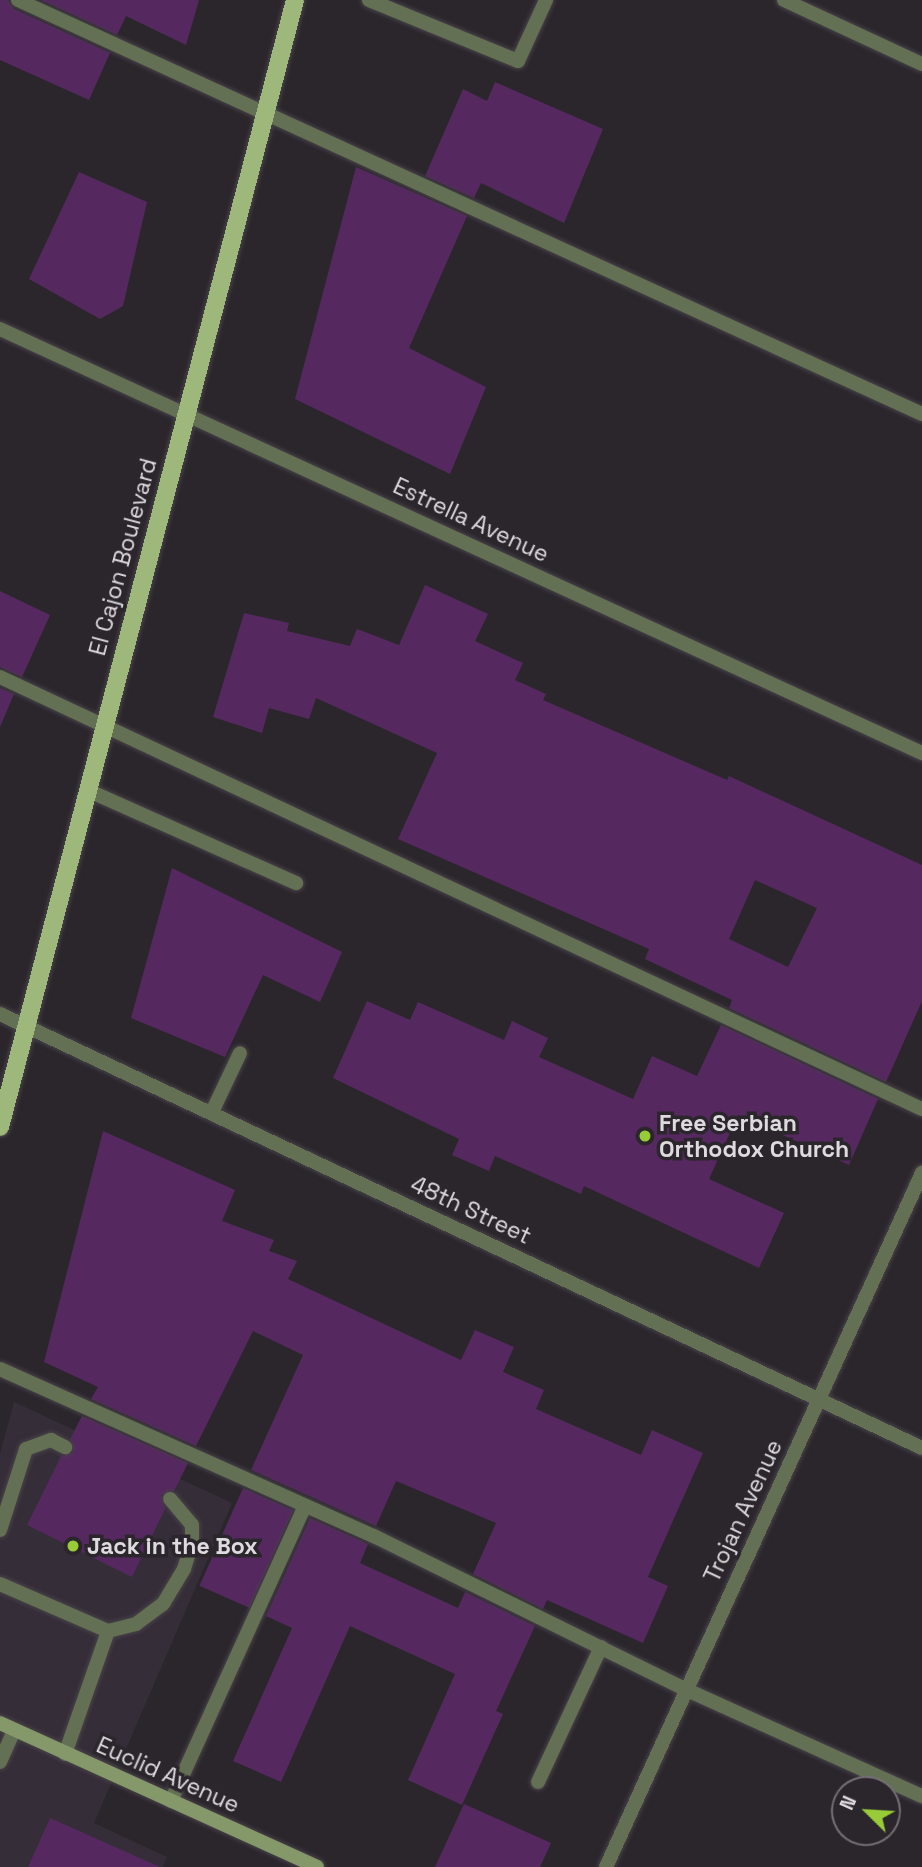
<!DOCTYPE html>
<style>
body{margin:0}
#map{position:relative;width:922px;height:1867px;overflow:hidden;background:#2b262c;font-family:"Space Grotesk",sans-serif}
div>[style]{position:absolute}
.built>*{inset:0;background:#352d38}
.building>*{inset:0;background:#552960;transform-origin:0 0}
.roads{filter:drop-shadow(0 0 2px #484349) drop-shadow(0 0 2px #484349)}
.lane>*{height:14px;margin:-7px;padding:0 7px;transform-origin:7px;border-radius:7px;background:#637053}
.street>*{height:14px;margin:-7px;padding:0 7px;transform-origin:7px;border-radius:7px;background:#637053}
.secondary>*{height:14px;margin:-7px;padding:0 7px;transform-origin:7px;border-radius:7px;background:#849869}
.primary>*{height:18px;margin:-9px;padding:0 9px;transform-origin:9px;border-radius:9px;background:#9eb87b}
.dots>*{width:19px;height:19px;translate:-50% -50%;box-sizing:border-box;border:4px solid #2b262c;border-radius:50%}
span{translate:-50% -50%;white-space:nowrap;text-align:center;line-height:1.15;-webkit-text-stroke:7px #2b262c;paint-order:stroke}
.street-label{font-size:23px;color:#dedbdf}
.poi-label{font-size:23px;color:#dedbdf;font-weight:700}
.left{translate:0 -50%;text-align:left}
.north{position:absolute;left:831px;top:1776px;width:70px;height:70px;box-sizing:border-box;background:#2b262c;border:2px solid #736e74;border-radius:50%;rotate:294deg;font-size:19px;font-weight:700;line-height:28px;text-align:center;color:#dedbdf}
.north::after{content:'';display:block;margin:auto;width:24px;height:32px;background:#98cb37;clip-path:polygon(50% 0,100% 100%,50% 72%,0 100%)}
</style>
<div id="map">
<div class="built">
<i style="clip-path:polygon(14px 1402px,232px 1503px,94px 1823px,167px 1857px,163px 1867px,0 1867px,0 1454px)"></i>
</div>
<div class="building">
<i style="clip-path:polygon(0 0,8px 0,14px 9px,110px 53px,89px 100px,0 60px)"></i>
<i style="clip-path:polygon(41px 0,199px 0,186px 45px,126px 16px,117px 35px)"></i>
<i style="clip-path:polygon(495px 82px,603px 129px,564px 223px,481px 183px,474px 198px,425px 176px,463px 89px,487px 101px)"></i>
<i style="clip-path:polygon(356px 167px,467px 216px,409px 348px,486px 387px,450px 474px,295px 399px)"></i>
<i style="clip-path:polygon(79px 172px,147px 202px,123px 306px,100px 319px,29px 279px)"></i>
<i style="clip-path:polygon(evenodd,425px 585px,488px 614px,475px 641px,523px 663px,515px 680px,546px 694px,543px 700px,727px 780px,729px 776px,922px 865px,922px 1001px,886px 1082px,729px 1008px,732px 1000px,645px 959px,649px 949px,398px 839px,437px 753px,316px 698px,309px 719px,269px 708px,262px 733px,213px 717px,244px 613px,289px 623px,287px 631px,350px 646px,357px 629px,399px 645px,425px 585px,755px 880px,817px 908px,788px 967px,729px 939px,755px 880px)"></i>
<i style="clip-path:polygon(0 591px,50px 615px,22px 677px,0 667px)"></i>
<i style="clip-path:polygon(0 688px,14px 694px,0 727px)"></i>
<i style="clip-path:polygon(172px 868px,342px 952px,320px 1002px,263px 975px,225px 1057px,131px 1018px)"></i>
<i style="clip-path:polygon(367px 1001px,410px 1020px,418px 1002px,504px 1040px,512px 1021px,548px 1038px,539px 1057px,633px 1099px,652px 1056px,697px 1076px,721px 1025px,878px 1099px,849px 1165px,738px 1115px,709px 1179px,784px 1213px,759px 1268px,584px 1186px,581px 1194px,495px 1156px,489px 1171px,452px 1155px,459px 1139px,333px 1078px)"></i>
<i style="clip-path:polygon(103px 1131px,235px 1190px,222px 1221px,274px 1240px,269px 1251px,297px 1261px,288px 1279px,461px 1360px,475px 1330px,514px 1347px,503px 1372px,544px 1390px,536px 1409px,641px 1455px,652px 1430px,703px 1453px,648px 1577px,668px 1586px,643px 1643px,547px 1600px,543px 1609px,473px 1574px,496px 1523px,396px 1481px,376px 1526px,251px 1470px,303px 1355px,253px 1331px,196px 1446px,91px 1399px,98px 1387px,44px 1362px)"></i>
<i style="clip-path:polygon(82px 1416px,188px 1463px,174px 1491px,161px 1495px,165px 1509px,132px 1577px,27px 1525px,61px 1456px,73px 1452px,70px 1439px)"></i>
<i style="left:243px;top:1488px;width:55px;height:107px;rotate:24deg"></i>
<i style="clip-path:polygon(310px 1518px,368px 1544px,360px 1563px,458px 1608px,465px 1592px,535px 1626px,496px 1711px,503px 1714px,462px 1805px,408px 1780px,455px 1674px,350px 1626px,281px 1782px,233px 1761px,292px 1628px,266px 1616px)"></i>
<i style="clip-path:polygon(464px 1804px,551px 1843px,540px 1867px,435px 1867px)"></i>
<i style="clip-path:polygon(50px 1818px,160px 1867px,28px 1867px)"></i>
</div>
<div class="roads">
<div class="lane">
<i style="left:18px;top:0;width:994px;rotate:24.61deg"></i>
<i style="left:369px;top:0;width:161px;rotate:22.3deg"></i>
<i style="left:518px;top:61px;width:67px;rotate:-65.3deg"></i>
<i style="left:0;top:677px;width:1018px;rotate:25.11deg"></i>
<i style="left:87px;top:790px;width:229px;rotate:24deg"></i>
<i style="left:212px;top:1112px;width:65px;rotate:-64.6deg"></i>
<i style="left:0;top:1369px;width:410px;rotate:24.1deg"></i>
<i style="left:374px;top:1536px;width:349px;rotate:26.2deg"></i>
<i style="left:687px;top:1690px;width:258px;rotate:24.3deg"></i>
<i style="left:0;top:1530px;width:85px;rotate:-72.2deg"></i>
<i style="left:26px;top:1449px;width:27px;rotate:-20deg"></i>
<i style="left:51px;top:1440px;width:16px;rotate:27deg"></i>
<i style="left:0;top:1584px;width:118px;rotate:23.5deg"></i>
<i style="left:108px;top:1631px;width:29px;rotate:-14deg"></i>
<i style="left:136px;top:1624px;width:34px;rotate:-37deg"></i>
<i style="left:163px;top:1604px;width:41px;rotate:-59deg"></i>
<i style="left:184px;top:1569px;width:27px;rotate:-73deg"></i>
<i style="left:192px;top:1543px;width:18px;rotate:-90deg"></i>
<i style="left:192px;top:1525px;width:34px;rotate:-130deg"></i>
<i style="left:65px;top:1754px;width:130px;rotate:-70.7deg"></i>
<i style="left:0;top:1762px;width:34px;rotate:-66deg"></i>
<i style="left:538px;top:1782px;width:149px;rotate:-65deg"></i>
<i style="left:171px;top:1801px;width:324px;rotate:-65.6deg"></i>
</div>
<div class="street">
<i style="left:784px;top:0;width:152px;rotate:24.9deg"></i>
<i style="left:0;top:329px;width:1015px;rotate:24.7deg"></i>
<i style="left:0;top:1014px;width:1019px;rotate:25.21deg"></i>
<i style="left:606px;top:1867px;width:763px;rotate:-65.52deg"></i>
</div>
<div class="secondary">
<i style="left:0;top:1723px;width:348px;rotate:24.4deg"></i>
</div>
<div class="primary">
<i style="left:0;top:1127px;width:1165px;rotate:-75.33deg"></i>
</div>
</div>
<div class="dots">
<i style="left:645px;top:1136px;background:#98cb37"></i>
<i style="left:73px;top:1546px;background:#98cb37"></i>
</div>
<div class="street-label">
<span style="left:471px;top:520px;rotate:25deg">Estrella Avenue</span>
<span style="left:123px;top:557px;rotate:-75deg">El Cajon Boulevard</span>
<span style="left:471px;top:1210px;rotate:25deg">48th Street</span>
<span style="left:743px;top:1511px;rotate:-65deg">Trojan Avenue</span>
<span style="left:168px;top:1775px;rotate:24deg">Euclid Avenue</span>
</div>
<div class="poi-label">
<span class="left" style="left:659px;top:1136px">Free Serbian<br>Orthodox Church</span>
<span class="left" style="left:87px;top:1546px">Jack in the Box</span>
</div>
<div class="north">N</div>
</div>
